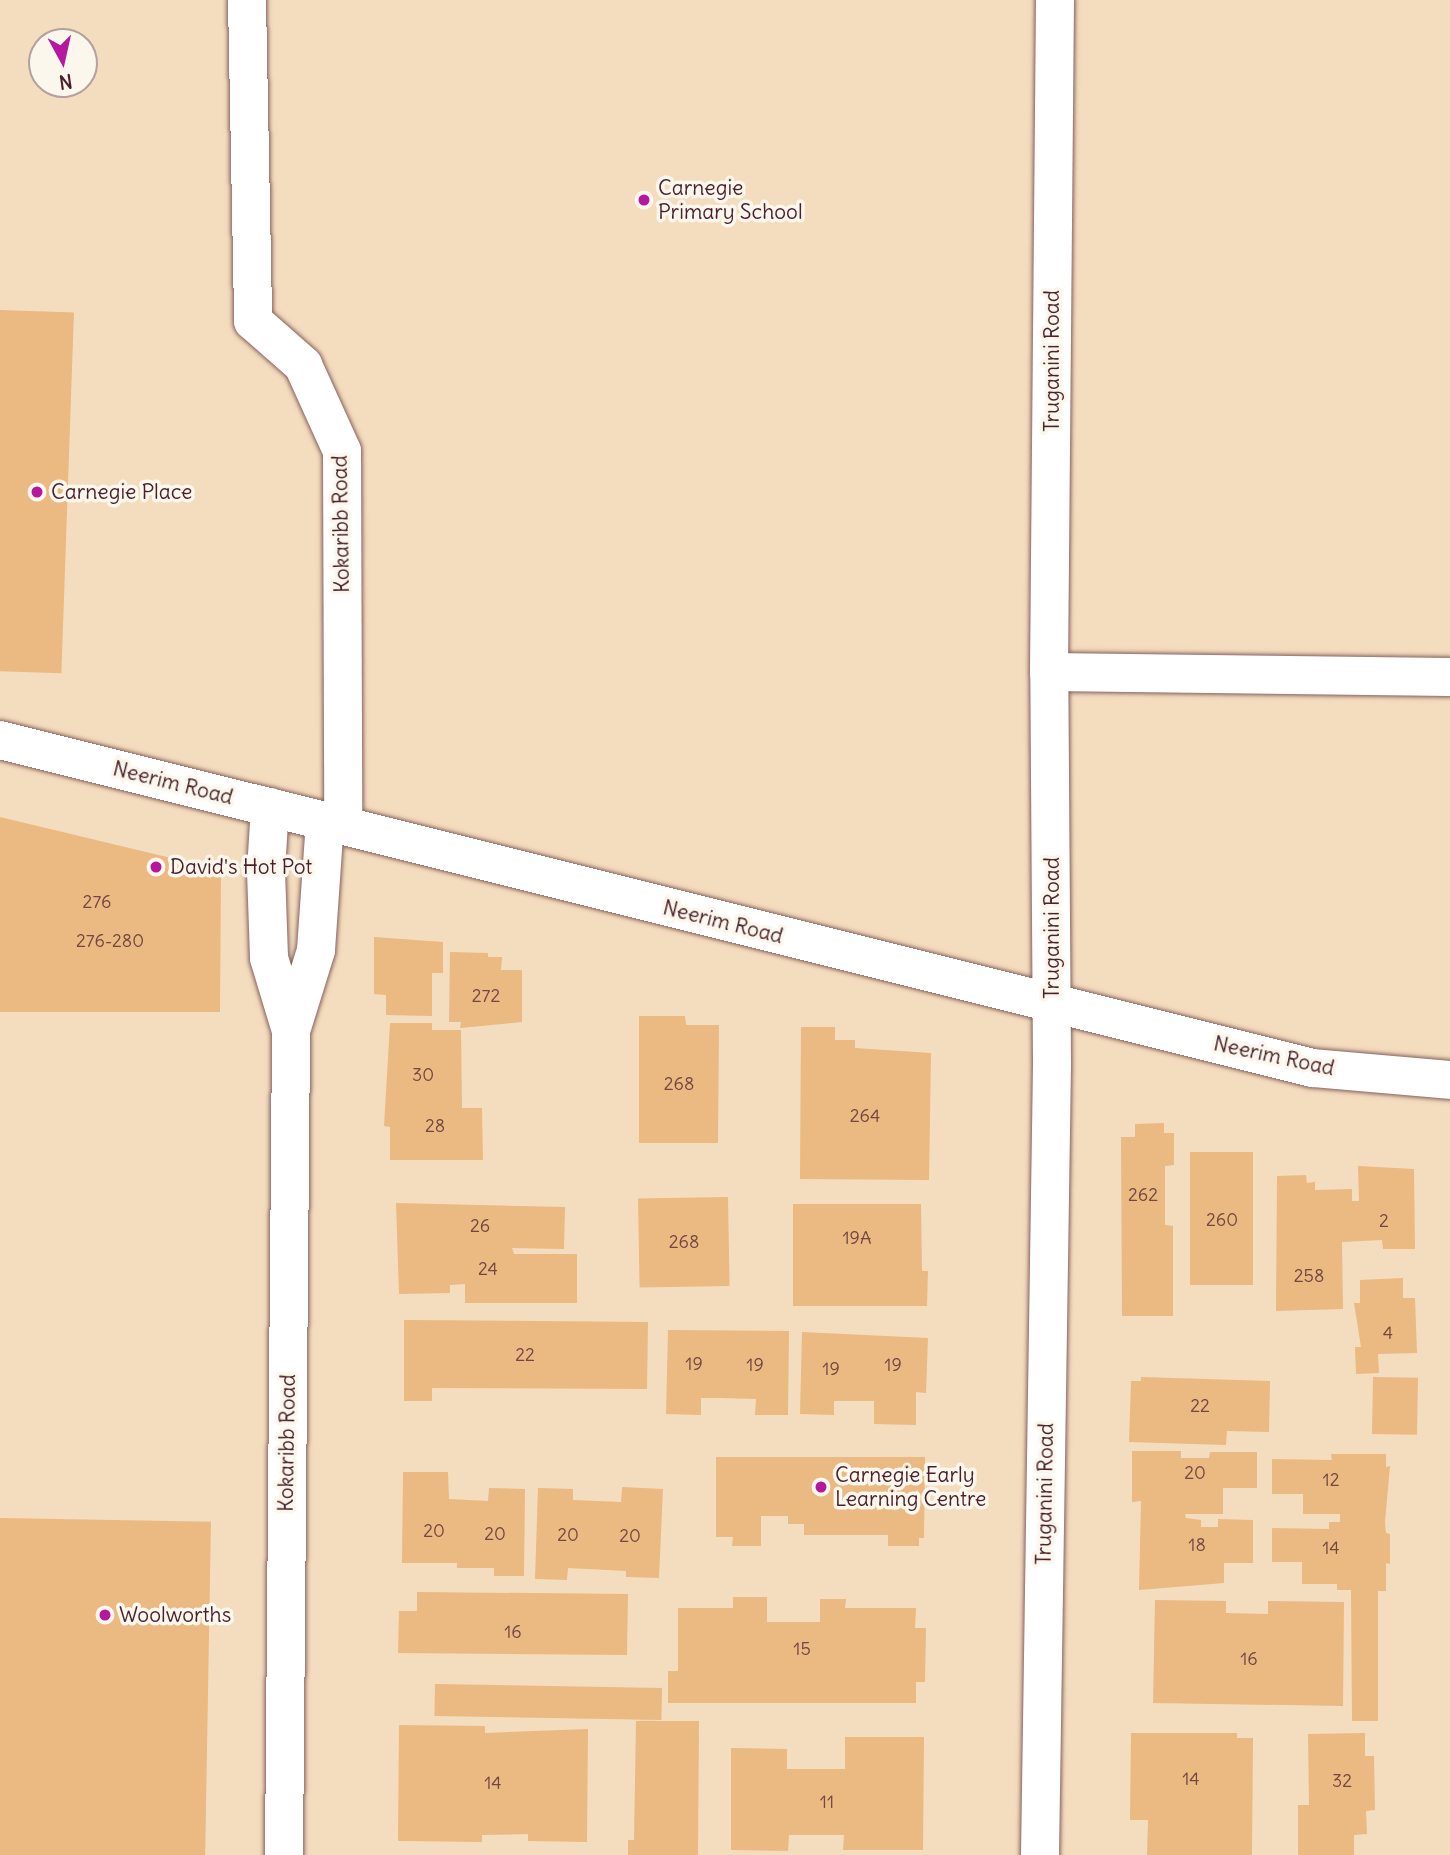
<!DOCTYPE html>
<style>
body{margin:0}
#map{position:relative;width:1450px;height:1855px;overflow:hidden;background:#f4dcbe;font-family:Delius,sans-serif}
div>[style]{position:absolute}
.building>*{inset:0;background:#ebb982;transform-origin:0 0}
.roads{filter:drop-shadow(0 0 2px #86615e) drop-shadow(0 0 2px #86615e)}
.minor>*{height:38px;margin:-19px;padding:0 19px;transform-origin:19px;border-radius:19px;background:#fff}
.major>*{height:38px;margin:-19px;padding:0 19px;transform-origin:19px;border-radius:19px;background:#fff}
.dots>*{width:19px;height:19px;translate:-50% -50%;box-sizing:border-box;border:4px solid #fbf7ec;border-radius:50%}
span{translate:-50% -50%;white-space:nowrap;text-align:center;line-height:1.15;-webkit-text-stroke:7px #fbf7ec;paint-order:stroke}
.number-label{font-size:18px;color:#724641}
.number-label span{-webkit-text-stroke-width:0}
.poi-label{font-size:21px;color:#4a1f2b}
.left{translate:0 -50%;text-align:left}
.street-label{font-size:21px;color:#4a1f2b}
.north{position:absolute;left:28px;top:28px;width:70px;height:70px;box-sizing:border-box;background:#fbf7ec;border:2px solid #b4a19f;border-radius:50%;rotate:172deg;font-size:19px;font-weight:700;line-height:28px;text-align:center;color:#4a1f2b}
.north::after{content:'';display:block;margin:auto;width:24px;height:32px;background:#b5179e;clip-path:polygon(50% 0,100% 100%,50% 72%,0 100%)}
</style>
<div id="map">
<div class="building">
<i style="left:0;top:310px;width:74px;height:361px;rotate:2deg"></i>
<i style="clip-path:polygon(0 817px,221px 870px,220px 1012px,0 1012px)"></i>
<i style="clip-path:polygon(374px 937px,443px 942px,443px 973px,432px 973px,432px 1016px,386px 1015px,386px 995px,374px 994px)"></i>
<i style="clip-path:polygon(450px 952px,488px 953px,488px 957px,502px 957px,501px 970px,522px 970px,522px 1022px,460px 1028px,461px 1022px,449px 1022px)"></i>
<i style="clip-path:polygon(639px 1016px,685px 1016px,686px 1025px,719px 1025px,718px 1143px,639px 1143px)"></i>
<i style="clip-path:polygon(390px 1023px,432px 1023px,432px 1030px,461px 1030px,462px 1108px,482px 1108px,483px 1160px,390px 1160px,390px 1127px,384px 1126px)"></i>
<i style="clip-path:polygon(801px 1027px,835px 1027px,835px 1040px,855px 1040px,855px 1048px,931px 1053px,929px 1180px,800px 1179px)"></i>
<i style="clip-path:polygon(1164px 1123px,1164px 1133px,1174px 1133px,1174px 1165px,1165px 1166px,1165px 1225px,1173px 1226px,1173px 1316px,1122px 1316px,1121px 1137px,1135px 1137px,1135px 1124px)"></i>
<i style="left:1253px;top:1152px;width:133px;height:63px;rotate:90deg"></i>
<i style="clip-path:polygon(1358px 1166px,1414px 1169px,1415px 1249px,1383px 1249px,1382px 1240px,1342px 1242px,1343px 1309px,1276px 1311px,1277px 1176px,1306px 1175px,1307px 1183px,1315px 1182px,1315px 1190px,1352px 1189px,1352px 1201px,1359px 1201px)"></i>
<i style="left:728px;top:1197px;width:89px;height:90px;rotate:89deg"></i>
<i style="clip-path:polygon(396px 1203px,565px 1207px,564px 1249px,512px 1248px,514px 1254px,577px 1254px,577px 1303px,465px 1303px,465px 1284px,450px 1285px,450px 1293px,399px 1294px)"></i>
<i style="clip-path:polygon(793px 1204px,921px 1204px,922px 1271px,928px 1271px,927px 1306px,793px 1306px)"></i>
<i style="clip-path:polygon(1403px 1278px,1403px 1298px,1415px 1298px,1417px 1353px,1378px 1354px,1379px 1373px,1356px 1374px,1355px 1347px,1361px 1347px,1354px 1303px,1360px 1303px,1360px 1280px)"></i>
<i style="clip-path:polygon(404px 1320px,648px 1322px,647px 1389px,432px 1388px,432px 1401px,404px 1401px)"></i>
<i style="clip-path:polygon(668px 1330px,789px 1331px,788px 1415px,755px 1415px,756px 1399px,721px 1398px,701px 1398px,701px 1415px,666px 1414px)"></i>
<i style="clip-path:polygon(802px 1332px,928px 1338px,926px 1393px,916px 1392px,916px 1425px,874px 1424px,874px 1401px,834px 1401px,834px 1415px,800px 1414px)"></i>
<i style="clip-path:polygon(1141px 1377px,1270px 1381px,1269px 1432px,1227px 1431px,1226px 1445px,1129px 1442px,1131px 1381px,1141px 1381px)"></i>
<i style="left:1373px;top:1377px;width:45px;height:57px;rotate:1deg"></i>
<i style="clip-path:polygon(1132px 1451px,1181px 1451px,1181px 1458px,1209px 1458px,1210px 1452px,1257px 1452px,1257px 1488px,1223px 1488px,1223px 1514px,1185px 1514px,1186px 1518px,1201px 1520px,1201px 1527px,1218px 1527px,1218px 1519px,1253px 1520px,1253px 1563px,1224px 1563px,1224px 1583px,1139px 1590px,1141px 1501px,1132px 1502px)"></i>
<i style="clip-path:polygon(1331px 1454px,1386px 1454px,1386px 1467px,1390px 1466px,1385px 1522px,1386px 1533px,1390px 1534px,1390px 1564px,1386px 1563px,1386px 1591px,1378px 1591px,1378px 1721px,1352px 1721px,1351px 1590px,1337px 1590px,1337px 1584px,1302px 1584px,1302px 1562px,1272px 1562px,1272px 1528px,1329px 1529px,1329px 1522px,1340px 1522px,1340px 1514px,1303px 1514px,1303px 1494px,1272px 1494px,1272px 1459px,1332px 1460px)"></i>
<i style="clip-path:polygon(716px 1457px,925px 1457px,924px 1538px,919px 1538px,919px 1546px,888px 1546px,888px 1535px,804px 1535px,804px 1524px,788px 1524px,788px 1516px,761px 1516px,761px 1546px,732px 1546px,733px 1537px,716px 1537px)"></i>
<i style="clip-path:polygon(403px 1472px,448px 1472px,449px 1499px,488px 1501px,489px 1488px,525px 1489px,524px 1576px,494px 1576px,494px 1568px,457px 1568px,457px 1563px,402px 1563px)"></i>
<i style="clip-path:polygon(622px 1487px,663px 1489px,659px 1578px,626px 1577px,626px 1571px,568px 1568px,567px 1580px,535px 1579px,538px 1488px,573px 1489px,573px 1500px,621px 1502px)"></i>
<i style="left:0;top:1518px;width:211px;height:337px;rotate:1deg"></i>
<i style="clip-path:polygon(417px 1592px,628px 1594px,627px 1655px,398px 1653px,399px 1611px,417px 1611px)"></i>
<i style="clip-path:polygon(733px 1597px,767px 1597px,767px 1622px,820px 1622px,820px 1599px,846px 1599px,845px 1608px,916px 1608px,915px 1628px,926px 1628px,925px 1682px,916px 1682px,916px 1703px,668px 1703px,668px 1671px,678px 1671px,678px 1608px,733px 1608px)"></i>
<i style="clip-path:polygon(1155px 1600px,1226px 1601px,1226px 1613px,1268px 1614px,1268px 1601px,1344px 1602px,1343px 1706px,1153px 1703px)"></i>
<i style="left:435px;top:1684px;width:227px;height:32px;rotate:1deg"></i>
<i style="clip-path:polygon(636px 1721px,699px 1721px,698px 1855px,628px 1855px,628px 1840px,634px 1840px)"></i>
<i style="clip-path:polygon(399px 1725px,485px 1726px,485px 1733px,588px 1729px,587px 1842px,528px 1841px,528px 1834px,482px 1835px,482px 1842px,398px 1841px)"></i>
<i style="clip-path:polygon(1131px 1733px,1237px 1733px,1237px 1738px,1253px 1738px,1252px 1855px,1147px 1855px,1148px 1820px,1130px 1820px)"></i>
<i style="clip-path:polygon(1365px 1733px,1365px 1756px,1374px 1756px,1375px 1810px,1366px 1811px,1367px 1834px,1354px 1835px,1354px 1855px,1298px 1855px,1298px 1805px,1309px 1805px,1308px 1734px)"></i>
<i style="clip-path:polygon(845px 1737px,924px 1737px,923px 1850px,843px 1850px,844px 1835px,789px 1835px,788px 1851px,731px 1850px,731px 1748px,787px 1749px,787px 1769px,845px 1769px)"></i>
</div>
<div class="roads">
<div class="minor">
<i style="left:247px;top:0;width:321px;rotate:88.9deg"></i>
<i style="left:253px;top:321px;width:67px;rotate:41.3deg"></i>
<i style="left:303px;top:365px;width:94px;rotate:65.6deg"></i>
<i style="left:342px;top:451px;width:375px;rotate:89.8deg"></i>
<i style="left:1049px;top:672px;width:401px;rotate:0.7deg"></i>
<i style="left:270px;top:807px;width:64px;rotate:93.6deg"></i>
<i style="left:266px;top:871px;width:87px;rotate:88deg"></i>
<i style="left:269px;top:958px;width:76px;rotate:73.2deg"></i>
<i style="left:284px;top:1855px;width:824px;rotate:-89.51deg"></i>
<i style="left:291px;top:1031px;width:85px;rotate:-72.8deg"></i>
<i style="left:316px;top:950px;width:129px;rotate:-86deg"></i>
<i style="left:1040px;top:1855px;width:793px;rotate:-89.13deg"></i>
<i style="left:1052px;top:1062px;width:390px;rotate:-90.4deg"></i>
<i style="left:1049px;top:672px;width:672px;rotate:-89.49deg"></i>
</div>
<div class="major">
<i style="left:0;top:740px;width:1353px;rotate:14.03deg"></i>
<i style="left:1313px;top:1068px;width:138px;rotate:5deg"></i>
</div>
</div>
<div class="dots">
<i style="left:644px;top:200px;background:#b5179e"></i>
<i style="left:37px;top:492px;background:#b5179e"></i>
<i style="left:156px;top:867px;background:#b5179e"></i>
<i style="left:821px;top:1487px;background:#b5179e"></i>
<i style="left:105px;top:1615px;background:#b5179e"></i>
</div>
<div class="number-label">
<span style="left:97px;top:902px">276</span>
<span style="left:110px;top:941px">276-280</span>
<span style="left:486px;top:996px">272</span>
<span style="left:423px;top:1075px">30</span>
<span style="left:679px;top:1084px">268</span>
<span style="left:865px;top:1116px">264</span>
<span style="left:435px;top:1126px">28</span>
<span style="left:1143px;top:1195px">262</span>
<span style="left:1222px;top:1220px">260</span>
<span style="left:1384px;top:1221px">2</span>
<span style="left:480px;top:1226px">26</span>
<span style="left:857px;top:1238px">19A</span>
<span style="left:684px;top:1242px">268</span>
<span style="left:488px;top:1269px">24</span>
<span style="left:1309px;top:1276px">258</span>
<span style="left:1388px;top:1333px">4</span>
<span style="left:525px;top:1355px">22</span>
<span style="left:694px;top:1364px">19</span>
<span style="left:755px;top:1365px">19</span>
<span style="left:893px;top:1365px">19</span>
<span style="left:831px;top:1369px">19</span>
<span style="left:1200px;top:1406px">22</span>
<span style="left:1195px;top:1473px">20</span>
<span style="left:1331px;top:1480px">12</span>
<span style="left:434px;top:1531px">20</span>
<span style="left:495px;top:1534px">20</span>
<span style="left:568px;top:1535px">20</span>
<span style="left:630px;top:1536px">20</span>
<span style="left:1197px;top:1545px">18</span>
<span style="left:1331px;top:1548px">14</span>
<span style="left:513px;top:1632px">16</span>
<span style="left:802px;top:1649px">15</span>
<span style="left:1249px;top:1659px">16</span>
<span style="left:1191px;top:1779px">14</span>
<span style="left:1342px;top:1781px">32</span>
<span style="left:493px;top:1783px">14</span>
<span style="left:827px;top:1802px">11</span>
</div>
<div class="poi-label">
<span class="left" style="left:658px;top:200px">Carnegie<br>Primary School</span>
<span class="left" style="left:51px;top:492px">Carnegie Place</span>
<span class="left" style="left:170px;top:867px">David's Hot Pot</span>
<span class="left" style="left:835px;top:1487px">Carnegie Early<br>Learning Centre</span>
<span class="left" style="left:119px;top:1615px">Woolworths</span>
</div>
<div class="street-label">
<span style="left:1052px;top:361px;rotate:-90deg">Truganini Road</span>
<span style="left:341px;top:524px;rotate:-91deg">Kokaribb Road</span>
<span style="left:173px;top:783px;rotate:14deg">Neerim Road</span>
<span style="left:723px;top:922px;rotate:14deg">Neerim Road</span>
<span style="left:1052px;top:928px;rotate:-90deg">Truganini Road</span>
<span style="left:1274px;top:1056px;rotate:12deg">Neerim Road</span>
<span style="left:287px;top:1443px;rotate:-89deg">Kokaribb Road</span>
<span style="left:1045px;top:1494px;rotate:-89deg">Truganini Road</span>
</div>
<div class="north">N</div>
</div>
